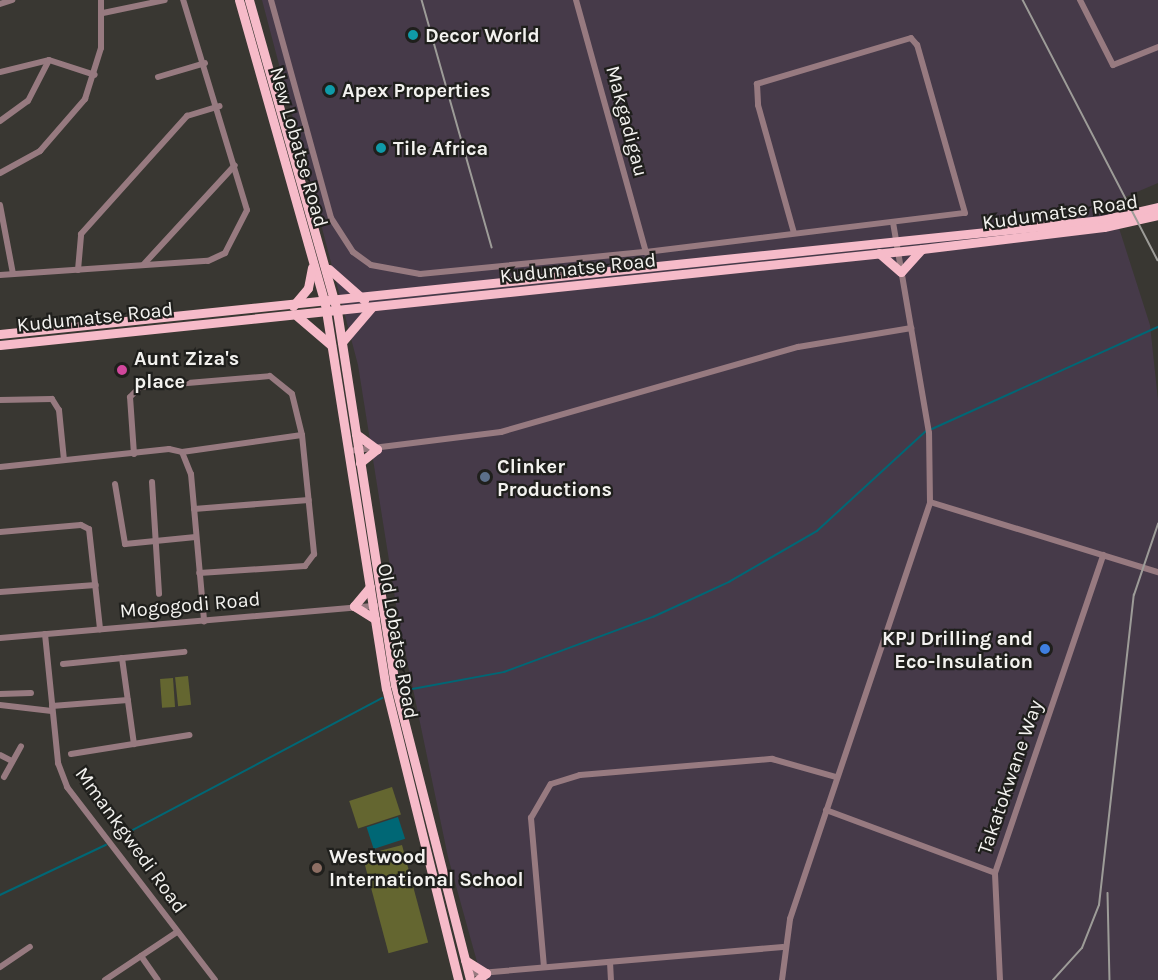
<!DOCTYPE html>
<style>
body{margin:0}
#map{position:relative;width:1158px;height:980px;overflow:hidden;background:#393732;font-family:Karla,sans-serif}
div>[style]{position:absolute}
.industrial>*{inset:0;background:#463a49}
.green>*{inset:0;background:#646630;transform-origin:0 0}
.water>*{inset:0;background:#006775;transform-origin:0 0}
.stream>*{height:1.5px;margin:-0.75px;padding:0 0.75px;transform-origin:0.75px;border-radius:0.75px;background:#006775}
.street>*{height:6px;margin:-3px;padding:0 3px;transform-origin:3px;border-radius:3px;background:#977a80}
.primary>*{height:9px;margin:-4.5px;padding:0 4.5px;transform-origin:4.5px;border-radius:4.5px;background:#f6bbc9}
.rail>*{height:1.5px;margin:-0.75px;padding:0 0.75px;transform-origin:0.75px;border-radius:0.75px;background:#9d9c98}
.dots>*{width:16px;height:16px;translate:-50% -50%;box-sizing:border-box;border:3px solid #1f1f1c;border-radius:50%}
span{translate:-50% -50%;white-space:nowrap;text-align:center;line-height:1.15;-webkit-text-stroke:4.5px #1f1f1c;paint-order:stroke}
.poi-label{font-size:20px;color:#f3f2ef;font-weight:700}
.left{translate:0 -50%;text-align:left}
.right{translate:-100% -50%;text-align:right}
.street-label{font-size:20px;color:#f3f2ef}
</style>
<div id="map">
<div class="industrial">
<i style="clip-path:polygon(262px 0,1158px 0,1158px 183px,1111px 203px,1150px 325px,1158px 400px,1158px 980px,482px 980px,448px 857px,398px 617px,358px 365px)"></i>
</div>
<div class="green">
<i style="left:188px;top:676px;width:29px;height:13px;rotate:84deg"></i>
<i style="left:173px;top:678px;width:29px;height:13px;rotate:86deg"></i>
<i style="left:392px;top:787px;width:29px;height:45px;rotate:72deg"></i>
<i style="left:402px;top:845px;width:101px;height:41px;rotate:75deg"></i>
</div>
<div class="water">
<i style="left:398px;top:817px;width:23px;height:33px;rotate:72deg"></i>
</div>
<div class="stream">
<i style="left:932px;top:429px;width:248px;rotate:-24.3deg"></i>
<i style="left:407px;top:690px;width:99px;rotate:-10.5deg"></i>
<i style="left:504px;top:672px;width:159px;rotate:-20.3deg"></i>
<i style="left:653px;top:617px;width:84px;rotate:-24.7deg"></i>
<i style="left:729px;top:582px;width:102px;rotate:-30.1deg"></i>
<i style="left:817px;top:531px;width:147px;rotate:-42.5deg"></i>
<i style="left:116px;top:839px;width:301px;rotate:-27.9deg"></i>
<i style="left:0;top:895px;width:117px;rotate:-25.3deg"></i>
</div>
<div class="street">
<i style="left:271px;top:0;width:226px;rotate:74.6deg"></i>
<i style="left:331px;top:218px;width:40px;rotate:57.1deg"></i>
<i style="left:353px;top:252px;width:22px;rotate:36deg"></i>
<i style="left:371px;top:265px;width:50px;rotate:10.4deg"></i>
<i style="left:420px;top:274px;width:227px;rotate:-5.6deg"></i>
<i style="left:646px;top:252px;width:321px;rotate:-7deg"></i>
<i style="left:965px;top:213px;width:175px;rotate:-105.9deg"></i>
<i style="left:917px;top:45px;width:9px;rotate:-131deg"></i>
<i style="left:911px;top:38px;width:161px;rotate:163.4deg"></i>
<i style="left:757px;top:84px;width:21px;rotate:87deg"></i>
<i style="left:758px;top:105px;width:133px;rotate:74.3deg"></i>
<i style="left:576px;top:0;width:262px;rotate:74.5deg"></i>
<i style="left:1080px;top:0;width:73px;rotate:63.1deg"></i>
<i style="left:1113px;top:65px;width:48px;rotate:-21.8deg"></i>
<i style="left:0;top:4px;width:13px;rotate:-18deg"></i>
<i style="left:103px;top:13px;width:63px;rotate:-11.8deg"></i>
<i style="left:0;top:72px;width:50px;rotate:-13.8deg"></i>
<i style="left:49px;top:60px;width:48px;rotate:18.1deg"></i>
<i style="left:158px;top:77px;width:49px;rotate:-16.6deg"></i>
<i style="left:0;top:121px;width:34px;rotate:-36deg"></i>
<i style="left:28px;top:101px;width:46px;rotate:-62.9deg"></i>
<i style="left:0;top:173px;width:46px;rotate:-28.8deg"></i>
<i style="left:40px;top:151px;width:69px;rotate:-49.1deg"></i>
<i style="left:85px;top:99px;width:53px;rotate:-72.6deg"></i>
<i style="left:101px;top:48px;width:48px;rotate:-90deg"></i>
<i style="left:0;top:205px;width:70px;rotate:79.3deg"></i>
<i style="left:144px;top:264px;width:134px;rotate:-47.4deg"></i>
<i style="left:78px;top:270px;width:36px;rotate:-85deg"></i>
<i style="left:81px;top:234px;width:159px;rotate:-48.1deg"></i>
<i style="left:187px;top:116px;width:34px;rotate:-17deg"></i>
<i style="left:0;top:275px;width:208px;rotate:-3.9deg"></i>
<i style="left:208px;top:261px;width:19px;rotate:-25deg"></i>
<i style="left:225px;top:253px;width:48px;rotate:-62.9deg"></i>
<i style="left:247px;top:210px;width:220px;rotate:-106.9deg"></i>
<i style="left:0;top:400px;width:52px;rotate:-1.1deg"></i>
<i style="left:52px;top:399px;width:13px;rotate:58deg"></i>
<i style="left:59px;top:410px;width:50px;rotate:84.3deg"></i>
<i style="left:349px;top:451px;width:153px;rotate:-7.1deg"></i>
<i style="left:501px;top:432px;width:309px;rotate:-16deg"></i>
<i style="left:798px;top:347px;width:115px;rotate:-9.5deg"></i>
<i style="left:182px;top:452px;width:121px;rotate:-8.1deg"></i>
<i style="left:134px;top:454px;width:57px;rotate:-94deg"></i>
<i style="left:130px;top:397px;width:14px;rotate:-45deg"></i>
<i style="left:140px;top:387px;width:130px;rotate:-4.8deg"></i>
<i style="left:270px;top:376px;width:28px;rotate:39deg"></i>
<i style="left:292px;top:394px;width:42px;rotate:76.3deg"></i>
<i style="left:302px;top:435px;width:120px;rotate:84.2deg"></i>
<i style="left:314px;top:554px;width:15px;rotate:127deg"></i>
<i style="left:305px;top:566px;width:106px;rotate:176.2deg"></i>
<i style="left:0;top:467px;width:170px;rotate:-6.1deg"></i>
<i style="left:169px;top:449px;width:13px;rotate:13deg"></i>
<i style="left:182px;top:452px;width:24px;rotate:68deg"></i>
<i style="left:191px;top:474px;width:148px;rotate:84.9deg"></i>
<i style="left:152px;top:482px;width:112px;rotate:86.4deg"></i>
<i style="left:115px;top:484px;width:61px;rotate:80.5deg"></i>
<i style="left:125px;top:544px;width:71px;rotate:-5.6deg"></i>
<i style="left:930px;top:502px;width:239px;rotate:17.1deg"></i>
<i style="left:194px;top:509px;width:115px;rotate:-4.5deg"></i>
<i style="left:0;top:532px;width:81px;rotate:-4.9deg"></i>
<i style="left:81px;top:525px;width:9px;rotate:27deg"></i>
<i style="left:89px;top:529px;width:101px;rotate:83.7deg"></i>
<i style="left:0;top:592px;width:96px;rotate:-4.2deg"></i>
<i style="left:45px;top:634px;width:130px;rotate:84.2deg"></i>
<i style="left:58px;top:763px;width:26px;rotate:69deg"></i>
<i style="left:67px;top:787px;width:243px;rotate:52.5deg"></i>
<i style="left:0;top:638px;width:377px;rotate:-4.9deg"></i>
<i style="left:122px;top:658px;width:87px;rotate:82.1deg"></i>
<i style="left:63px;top:664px;width:122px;rotate:-5.7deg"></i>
<i style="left:0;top:694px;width:31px;rotate:-2deg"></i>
<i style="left:0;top:705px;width:52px;rotate:6.6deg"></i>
<i style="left:52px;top:706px;width:76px;rotate:-4.5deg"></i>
<i style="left:71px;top:754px;width:120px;rotate:-9.1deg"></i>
<i style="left:0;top:755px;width:13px;rotate:27deg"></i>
<i style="left:4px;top:777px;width:35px;rotate:-61deg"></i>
<i style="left:826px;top:810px;width:180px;rotate:20.4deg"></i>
<i style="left:141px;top:956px;width:29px;rotate:55deg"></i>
<i style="left:610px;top:962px;width:18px;rotate:87deg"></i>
<i style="left:0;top:967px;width:36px;rotate:-34deg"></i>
<i style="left:544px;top:967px;width:150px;rotate:-95deg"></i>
<i style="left:531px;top:818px;width:39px;rotate:-60deg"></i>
<i style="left:551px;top:784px;width:30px;rotate:-17deg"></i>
<i style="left:580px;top:775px;width:193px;rotate:-4.8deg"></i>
<i style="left:772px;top:759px;width:66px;rotate:15.7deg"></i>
<i style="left:468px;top:974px;width:316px;rotate:-4.9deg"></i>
<i style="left:105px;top:980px;width:87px;rotate:-33.7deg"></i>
<i style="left:782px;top:980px;width:62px;rotate:-82.5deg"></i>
<i style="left:790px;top:919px;width:440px;rotate:-71.4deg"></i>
<i style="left:930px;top:502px;width:69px;rotate:-90.8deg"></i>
<i style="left:929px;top:433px;width:214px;rotate:-99.7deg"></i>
<i style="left:1000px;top:980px;width:107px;rotate:-92.7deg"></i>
<i style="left:995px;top:873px;width:336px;rotate:-71.2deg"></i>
</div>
<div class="primary">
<i style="left:239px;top:0;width:316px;rotate:74.2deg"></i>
<i style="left:325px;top:304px;width:389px;rotate:81deg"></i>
<i style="left:386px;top:688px;width:301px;rotate:76.1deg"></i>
<i style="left:249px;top:0;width:323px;rotate:74.2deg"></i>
<i style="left:337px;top:311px;width:378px;rotate:81.2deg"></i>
<i style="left:395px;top:685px;width:304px;rotate:75.7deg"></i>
<i style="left:879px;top:253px;width:29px;rotate:41deg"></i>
<i style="left:901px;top:272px;width:31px;rotate:-48deg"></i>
<i style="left:329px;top:269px;width:47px;rotate:41.5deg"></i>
<i style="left:293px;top:306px;width:23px;rotate:-50deg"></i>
<i style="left:308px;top:288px;width:21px;rotate:-79deg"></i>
<i style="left:297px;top:316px;width:45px;rotate:40.5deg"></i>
<i style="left:0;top:334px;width:1108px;rotate:-5.91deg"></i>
<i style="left:1102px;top:220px;width:57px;rotate:-13.1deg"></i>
<i style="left:342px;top:342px;width:45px;rotate:-49.5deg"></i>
<i style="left:0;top:345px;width:927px;rotate:-5.94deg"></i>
<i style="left:922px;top:249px;width:183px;rotate:-6.9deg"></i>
<i style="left:1104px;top:227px;width:55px;rotate:-12.5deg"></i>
<i style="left:356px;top:434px;width:26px;rotate:36deg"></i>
<i style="left:377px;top:449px;width:22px;rotate:141deg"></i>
<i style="left:370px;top:587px;width:25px;rotate:130deg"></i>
<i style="left:354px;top:606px;width:25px;rotate:32deg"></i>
<i style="left:465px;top:960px;width:25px;rotate:32deg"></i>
<i style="left:486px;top:973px;width:11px;rotate:139deg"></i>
</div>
<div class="rail">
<i style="left:422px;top:0;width:257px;rotate:74.2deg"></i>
<i style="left:1023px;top:0;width:293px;rotate:62.6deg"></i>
<i style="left:1108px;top:893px;width:87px;rotate:88.7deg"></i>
<i style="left:1053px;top:980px;width:43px;rotate:-47.8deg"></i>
<i style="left:1082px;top:948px;width:46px;rotate:-68.4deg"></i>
<i style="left:1099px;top:905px;width:312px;rotate:-83.6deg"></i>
<i style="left:1134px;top:595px;width:75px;rotate:-71.3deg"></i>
</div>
<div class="dots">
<i style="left:413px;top:35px;background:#0f9aa8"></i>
<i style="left:330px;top:90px;background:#0f9aa8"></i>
<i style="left:381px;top:148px;background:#0f9aa8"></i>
<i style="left:122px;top:370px;background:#d1479c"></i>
<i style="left:485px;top:477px;background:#5c6f8a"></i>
<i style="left:1045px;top:649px;background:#3f7fe0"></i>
<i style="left:317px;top:868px;background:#8d6e63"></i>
</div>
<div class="poi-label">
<span class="left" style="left:425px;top:35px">Decor World</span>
<span class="left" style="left:342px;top:90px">Apex Properties</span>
<span class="left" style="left:393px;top:148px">Tile Africa</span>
<span class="left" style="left:134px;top:370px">Aunt Ziza's<br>place</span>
<span class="left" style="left:497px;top:478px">Clinker<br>Productions</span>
<span class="right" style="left:1033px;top:650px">KPJ Drilling and<br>Eco-Insulation</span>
<span class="left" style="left:329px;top:868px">Westwood<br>International School</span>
</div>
<div class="street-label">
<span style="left:627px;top:121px;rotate:75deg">Makgadigau</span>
<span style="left:299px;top:147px;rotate:74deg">New Lobatse Road</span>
<span style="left:1060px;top:212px;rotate:-8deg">Kudumatse Road</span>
<span style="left:578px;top:268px;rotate:-6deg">Kudumatse Road</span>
<span style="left:95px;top:317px;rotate:-6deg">Kudumatse Road</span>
<span style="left:190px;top:605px;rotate:-5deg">Mogogodi Road</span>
<span style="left:398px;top:641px;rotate:80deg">Old Lobatse Road</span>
<span style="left:1010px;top:777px;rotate:-71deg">Takatokwane Way</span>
<span style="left:131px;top:840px;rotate:54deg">Mmankgwedi Road</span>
</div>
</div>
